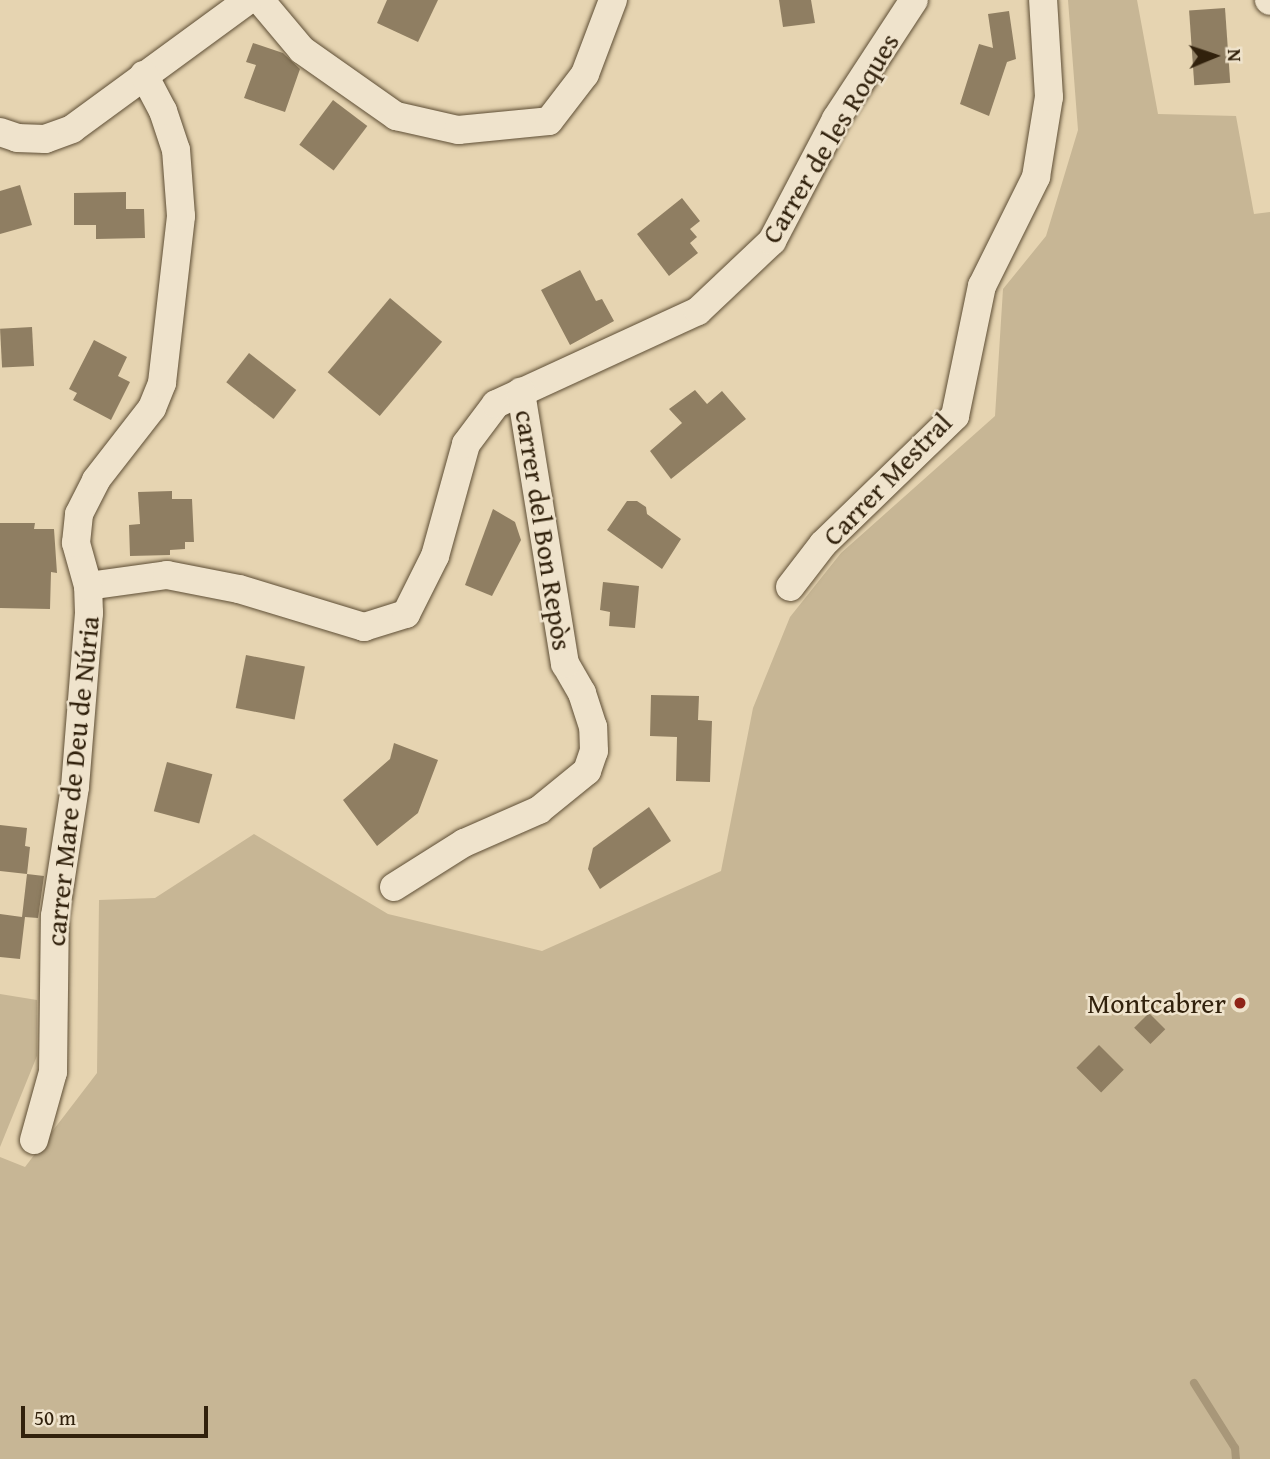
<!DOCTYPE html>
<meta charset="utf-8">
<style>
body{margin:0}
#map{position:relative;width:1270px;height:1459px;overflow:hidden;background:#e6d4b1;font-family:"Gentium Book Plus",serif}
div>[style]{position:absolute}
.green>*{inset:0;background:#c7b695}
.stream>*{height:8px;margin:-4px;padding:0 4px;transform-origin:4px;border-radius:4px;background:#a89779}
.building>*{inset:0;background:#8f7e62;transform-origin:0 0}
.roads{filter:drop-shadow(0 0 2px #5e4e35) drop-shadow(0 0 2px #5e4e35)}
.minor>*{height:28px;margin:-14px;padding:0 14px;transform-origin:14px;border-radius:14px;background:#efe3cc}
.dots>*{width:19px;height:19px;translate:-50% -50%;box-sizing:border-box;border:4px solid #efe3cc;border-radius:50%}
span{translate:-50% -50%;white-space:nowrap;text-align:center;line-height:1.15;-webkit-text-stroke:5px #efe3cc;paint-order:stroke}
.street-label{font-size:28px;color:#31210c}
.poi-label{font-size:28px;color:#31210c}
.right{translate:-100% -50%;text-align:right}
.north{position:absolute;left:1179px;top:21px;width:70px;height:70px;-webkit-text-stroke:5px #efe3cc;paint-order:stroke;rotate:88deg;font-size:19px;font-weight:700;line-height:28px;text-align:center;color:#31210c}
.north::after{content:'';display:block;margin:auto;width:24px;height:32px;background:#31210c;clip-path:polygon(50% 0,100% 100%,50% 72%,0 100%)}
.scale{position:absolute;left:21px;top:1406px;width:187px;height:32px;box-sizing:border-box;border:4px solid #31210c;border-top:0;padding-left:9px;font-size:21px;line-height:24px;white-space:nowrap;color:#31210c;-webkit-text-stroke:5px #efe3cc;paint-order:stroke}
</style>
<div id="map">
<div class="green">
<i style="clip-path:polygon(1068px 0,1137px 0,1158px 114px,1236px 116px,1254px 214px,1270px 212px,1270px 1459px,0 1459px,0 1157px,25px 1167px,97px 1073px,99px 900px,155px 898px,254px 834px,388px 914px,542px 951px,721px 871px,753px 708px,790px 617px,841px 553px,995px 416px,1003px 289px,1046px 236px,1078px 130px)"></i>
<i style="clip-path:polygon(0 994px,37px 1000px,37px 1056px,0 1147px)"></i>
</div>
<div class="stream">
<i style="left:1194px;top:1383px;width:77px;rotate:57.8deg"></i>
<i style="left:1235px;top:1448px;width:11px;rotate:85deg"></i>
</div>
<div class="building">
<i style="clip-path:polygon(387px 0,438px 0,418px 42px,377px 23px)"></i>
<i style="clip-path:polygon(779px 0,811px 0,815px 23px,783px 27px)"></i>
<i style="left:1225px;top:8px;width:75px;height:36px;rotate:86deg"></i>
<i style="clip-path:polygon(1009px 11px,1016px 59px,1007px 62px,989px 116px,960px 104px,979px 44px,993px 48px,988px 14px)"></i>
<i style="clip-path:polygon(253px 43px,283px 53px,300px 69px,285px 112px,244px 98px,256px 65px,246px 62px)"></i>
<i style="left:333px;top:100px;width:43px;height:56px;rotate:37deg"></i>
<i style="clip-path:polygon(20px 185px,32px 225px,0 234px,0 191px)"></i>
<i style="clip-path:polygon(126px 192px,126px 209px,144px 209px,145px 238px,96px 239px,96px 225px,74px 225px,74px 193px)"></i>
<i style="clip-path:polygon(682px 198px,700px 221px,690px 229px,697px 237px,690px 243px,698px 253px,669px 276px,637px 234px)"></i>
<i style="clip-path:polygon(580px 270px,596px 301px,602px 299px,614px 321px,570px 345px,541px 290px)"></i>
<i style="left:390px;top:298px;width:68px;height:97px;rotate:40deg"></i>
<i style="left:32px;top:327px;width:39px;height:32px;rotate:87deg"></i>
<i style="clip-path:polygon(94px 340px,127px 357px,118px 376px,130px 382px,111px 420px,73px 400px,77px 393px,69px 389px)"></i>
<i style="left:249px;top:353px;width:60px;height:37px;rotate:38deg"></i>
<i style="clip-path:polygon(695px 390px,707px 404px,722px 391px,746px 419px,671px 479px,650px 451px,682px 423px,669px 409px)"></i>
<i style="clip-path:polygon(172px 491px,172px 499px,192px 499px,194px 542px,185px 542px,185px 549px,170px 550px,170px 555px,130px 556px,129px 525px,140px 524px,138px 492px)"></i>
<i style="clip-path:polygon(627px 501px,637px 501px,646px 507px,647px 514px,681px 539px,662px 569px,607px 530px)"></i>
<i style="clip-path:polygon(493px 509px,515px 522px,521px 540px,492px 596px,465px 585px)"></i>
<i style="clip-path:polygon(0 523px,35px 523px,34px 529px,54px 529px,57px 573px,51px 572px,50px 609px,0 608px)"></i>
<i style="clip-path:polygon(603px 582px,639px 586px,635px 628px,609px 626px,610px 612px,600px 610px)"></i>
<i style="left:246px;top:655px;width:60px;height:54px;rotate:11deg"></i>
<i style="clip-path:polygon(651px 695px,699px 696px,698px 720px,712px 721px,710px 782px,676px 781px,677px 737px,650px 736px)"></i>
<i style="clip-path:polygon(394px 743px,438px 760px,418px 813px,377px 846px,343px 800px,390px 759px)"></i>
<i style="left:167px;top:762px;width:47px;height:51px;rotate:15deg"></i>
<i style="clip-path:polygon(649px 807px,671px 841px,600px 889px,588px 869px,593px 848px)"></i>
<i style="clip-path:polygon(0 825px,27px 828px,25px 846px,30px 847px,27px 874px,44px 876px,38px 918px,25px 917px,20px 959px,0 957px,0 914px,22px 917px,27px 874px,0 871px)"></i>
<i style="left:1149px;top:1013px;width:23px;height:21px;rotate:45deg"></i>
<i style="left:1099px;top:1045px;width:35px;height:32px;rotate:45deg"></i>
</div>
<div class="roads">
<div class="minor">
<i style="left:260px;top:0;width:65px;rotate:50deg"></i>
<i style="left:302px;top:50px;width:115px;rotate:35.1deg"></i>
<i style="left:396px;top:116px;width:64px;rotate:12.7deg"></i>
<i style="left:458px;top:130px;width:91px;rotate:-5.6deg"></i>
<i style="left:549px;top:121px;width:59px;rotate:-52.5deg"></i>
<i style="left:585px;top:74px;width:79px;rotate:-69.3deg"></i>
<i style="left:1269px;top:0;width:1px;rotate:45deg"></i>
<i style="left:0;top:132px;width:18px;rotate:19deg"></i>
<i style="left:17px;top:138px;width:28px;rotate:2deg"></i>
<i style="left:45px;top:139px;width:29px;rotate:-20deg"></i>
<i style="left:72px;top:129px;width:218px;rotate:-36.2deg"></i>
<i style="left:88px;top:586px;width:80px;rotate:-7.9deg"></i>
<i style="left:167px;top:575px;width:73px;rotate:11deg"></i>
<i style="left:239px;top:589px;width:131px;rotate:16.9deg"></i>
<i style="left:364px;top:627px;width:44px;rotate:-17.2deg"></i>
<i style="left:406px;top:614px;width:65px;rotate:-63.4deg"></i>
<i style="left:435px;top:556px;width:116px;rotate:-74.5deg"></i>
<i style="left:466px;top:444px;width:50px;rotate:-53.1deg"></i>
<i style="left:496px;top:404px;width:222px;rotate:-24.7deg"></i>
<i style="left:698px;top:311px;width:102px;rotate:-43.4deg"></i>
<i style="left:772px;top:241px;width:138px;rotate:-62.3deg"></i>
<i style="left:836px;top:119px;width:142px;rotate:-56.8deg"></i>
<i style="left:790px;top:587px;width:54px;rotate:-52.5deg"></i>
<i style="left:823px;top:544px;width:184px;rotate:-44.1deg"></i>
<i style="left:955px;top:416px;width:133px;rotate:-78.3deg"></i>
<i style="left:982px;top:286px;width:122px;rotate:-63.6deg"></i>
<i style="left:1036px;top:177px;width:81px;rotate:-80.8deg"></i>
<i style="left:1049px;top:97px;width:97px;rotate:-93.5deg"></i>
<i style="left:394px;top:887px;width:83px;rotate:-32.2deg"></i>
<i style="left:464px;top:843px;width:82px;rotate:-23.7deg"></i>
<i style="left:539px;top:810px;width:62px;rotate:-39.1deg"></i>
<i style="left:587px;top:771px;width:21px;rotate:-71deg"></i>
<i style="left:594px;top:751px;width:24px;rotate:-92deg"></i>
<i style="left:593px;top:727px;width:36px;rotate:-108deg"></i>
<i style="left:582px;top:693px;width:34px;rotate:-120deg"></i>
<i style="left:565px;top:664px;width:276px;rotate:-99.2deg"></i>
<i style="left:34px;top:1140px;width:71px;rotate:-74.4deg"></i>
<i style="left:53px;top:1072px;width:156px;rotate:-89.3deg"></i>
<i style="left:55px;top:916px;width:131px;rotate:-81.2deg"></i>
<i style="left:75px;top:787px;width:175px;rotate:-85.4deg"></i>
<i style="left:89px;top:613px;width:27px;rotate:-92deg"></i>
<i style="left:88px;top:586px;width:45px;rotate:-105.6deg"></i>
<i style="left:76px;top:543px;width:29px;rotate:-84deg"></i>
<i style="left:79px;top:514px;width:38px;rotate:-63deg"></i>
<i style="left:96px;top:480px;width:91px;rotate:-52.1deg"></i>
<i style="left:152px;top:408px;width:27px;rotate:-68deg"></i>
<i style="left:162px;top:383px;width:168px;rotate:-83.5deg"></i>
<i style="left:181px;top:216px;width:66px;rotate:-94.3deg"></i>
<i style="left:176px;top:150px;width:41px;rotate:-108.4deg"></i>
<i style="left:163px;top:111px;width:41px;rotate:-117.8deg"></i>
</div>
</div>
<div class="dots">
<i style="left:1240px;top:1003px;background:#8f2418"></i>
</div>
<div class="street-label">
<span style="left:830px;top:138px;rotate:-59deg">Carrer de les Roques</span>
<span style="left:887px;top:479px;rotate:-46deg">Carrer Mestral</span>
<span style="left:544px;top:530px;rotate:81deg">carrer del Bon Repòs</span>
<span style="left:72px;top:781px;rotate:-84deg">carrer Mare de Deu de Núria</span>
</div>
<div class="poi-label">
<span class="right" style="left:1226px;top:1003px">Montcabrer</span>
</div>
<div class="north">N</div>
<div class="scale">50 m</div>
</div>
